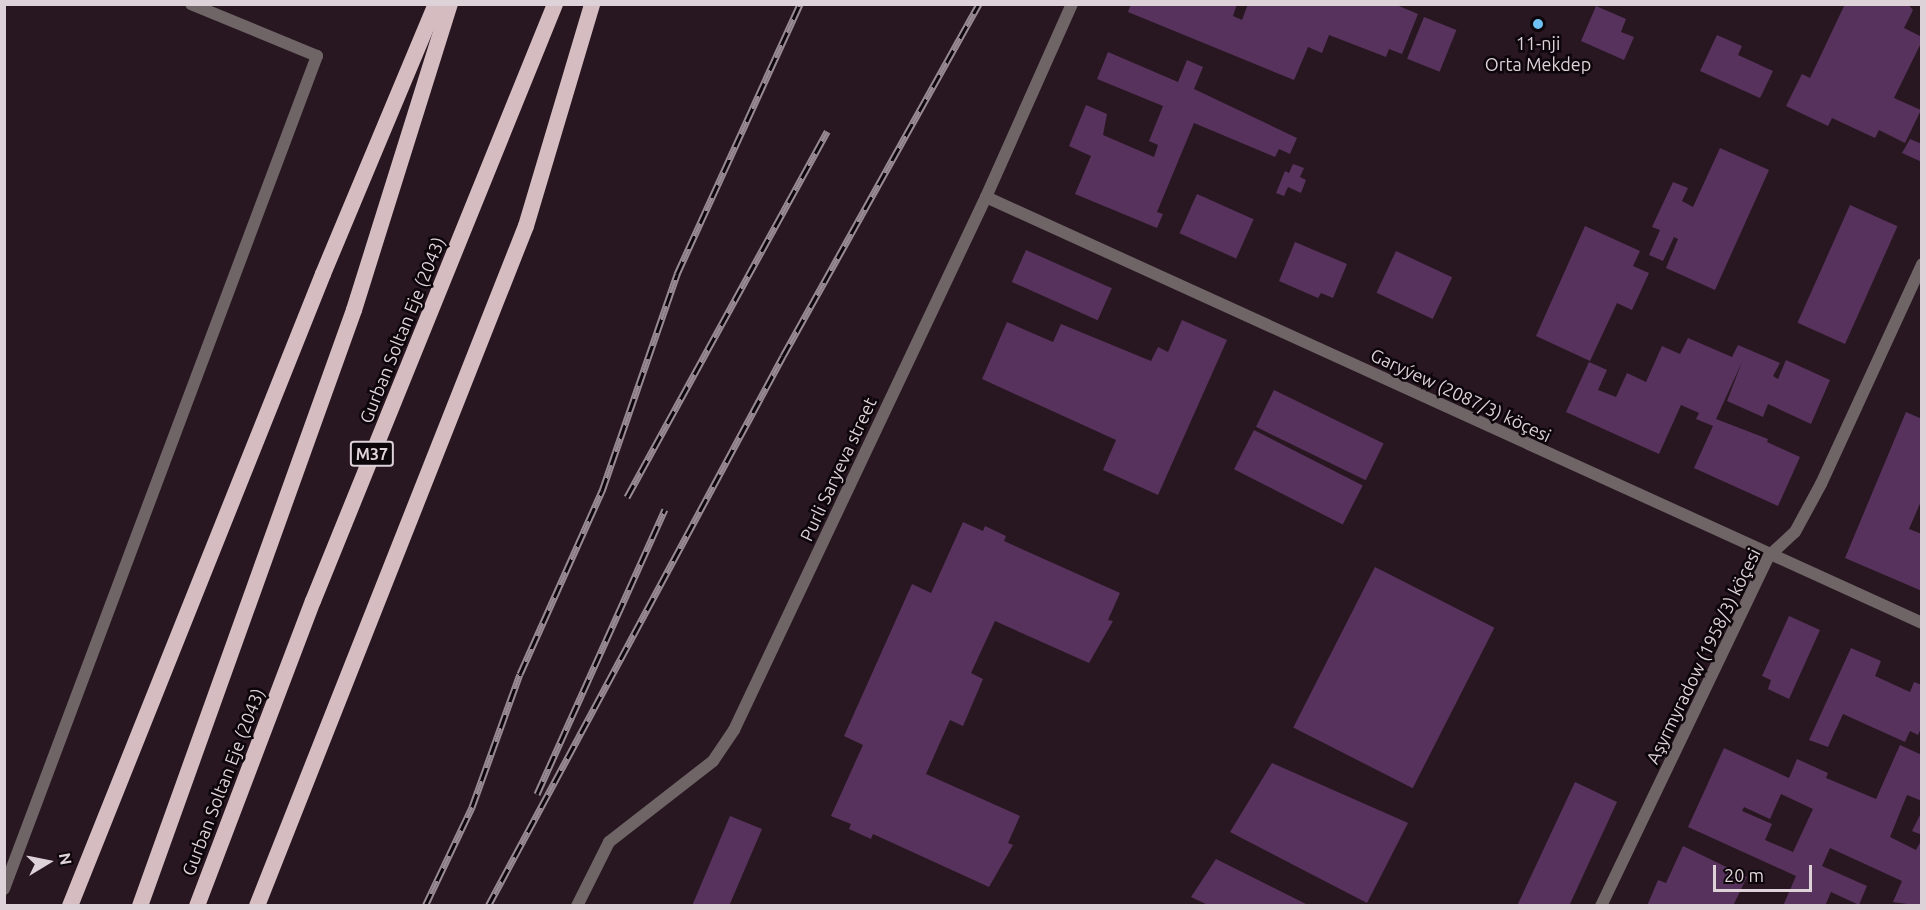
<!DOCTYPE html>
<meta charset="utf-8">
<style>
body{margin:0}
#map{position:relative;width:1926px;height:910px;overflow:hidden;background:#281721;font-family:Ubuntu,sans-serif}
div>[style]{position:absolute}
.building>*{inset:0;background:#57325d;transform-origin:0 0}
.service>*{height:12px;margin:-6px;padding:0 6px;transform-origin:6px;border-radius:6px;background:#6f6466}
.minor>*{height:12px;margin:-6px;padding:0 6px;transform-origin:6px;border-radius:6px;background:#6f6466}
.trunk>*{height:16px;margin:-8px;padding:0 8px;transform-origin:8px;border-radius:8px;background:#d5bcc0}
.rail>*{height:7px;margin-top:-3.5px;transform-origin:0;background:repeating-linear-gradient(90deg,#0c0509 0 14px,#988a92 0 28px);box-sizing:border-box;border-block:2px solid #988a92}
.dots>*{width:16px;height:16px;translate:-50% -50%;box-sizing:border-box;border:3px solid #0c0509;border-radius:50%}
span{translate:-50% -50%;white-space:nowrap;text-align:center;line-height:1.15;-webkit-text-stroke:5px #0c0509;paint-order:stroke}
.shield-label span{padding:2px 4px;background:#0c0509;border:2px solid;border-radius:4px;-webkit-text-stroke-width:0}
.shield-label{font-size:16px;color:#ded2d9;font-weight:700}
.poi-label{font-size:18px;color:#ded2d9}
.street-label{font-size:18px;color:#ded2d9}
.frame{position:absolute;inset:0;border:6px solid #ded2d9;pointer-events:none}
.north{position:absolute;left:18px;top:832px;width:60px;height:60px;-webkit-text-stroke:4px #0c0509;paint-order:stroke;rotate:80deg;font-size:16px;font-weight:700;line-height:24px;text-align:center;color:#ded2d9}
.north::after{content:'';display:block;margin:auto;width:21px;height:27px;background:#ded2d9;clip-path:polygon(50% 0,100% 100%,50% 72%,0 100%)}
.scale{position:absolute;left:1713px;top:865px;width:99px;height:27px;box-sizing:border-box;border:3px solid #ded2d9;border-top:0;padding-left:8px;font-size:18px;line-height:21px;white-space:nowrap;color:#ded2d9;-webkit-text-stroke:4px #0c0509;paint-order:stroke}
</style>
<div id="map">
<div class="building">
<i style="clip-path:polygon(1131px 4px,1237px 4px,1233px 16px,1242px 20px,1248px 4px,1394px 4px,1418px 14px,1402px 54px,1389px 49px,1386px 57px,1329px 35px,1322px 53px,1308px 47px,1294px 80px,1128px 12px)"></i>
<i style="clip-path:polygon(1845px 4px,1908px 4px,1913px 10px,1904px 28px,1922px 37px,1922px 41px,1894px 98px,1921px 110px,1905px 143px,1879px 130px,1875px 138px,1832px 118px,1828px 126px,1786px 106px,1802px 74px,1810px 78px)"></i>
<i style="clip-path:polygon(1596px 6px,1626px 19px,1621px 32px,1634px 37px,1624px 60px,1581px 41px)"></i>
<i style="left:1424px;top:17px;width:35px;height:45px;rotate:22deg"></i>
<i style="clip-path:polygon(1717px 35px,1742px 46px,1738px 55px,1773px 71px,1760px 98px,1700px 71px)"></i>
<i style="clip-path:polygon(1108px 52px,1178px 82px,1187px 60px,1203px 67px,1194px 89px,1297px 138px,1290px 154px,1279px 149px,1275px 157px,1194px 123px,1157px 212px,1163px 214px,1157px 228px,1075px 194px,1091px 156px,1069px 146px,1086px 105px,1107px 114px,1103px 135px,1154px 157px,1158px 145px,1149px 141px,1163px 106px,1097px 79px)"></i>
<i style="clip-path:polygon(1910px 139px,1922px 144px,1922px 162px,1902px 153px)"></i>
<i style="clip-path:polygon(1720px 148px,1769px 170px,1715px 290px,1666px 268px,1678px 239px,1674px 237px,1663px 261px,1649px 255px,1660px 230px,1652px 227px,1673px 182px,1688px 188px,1682px 201px,1693px 207px)"></i>
<i style="clip-path:polygon(1293px 164px,1304px 168px,1300px 177px,1306px 180px,1301px 193px,1288px 187px,1284px 196px,1276px 193px,1285px 171px,1289px 173px)"></i>
<i style="left:1197px;top:194px;width:62px;height:43px;rotate:24deg"></i>
<i style="left:1850px;top:205px;width:52px;height:129px;rotate:24deg"></i>
<i style="clip-path:polygon(1585px 226px,1640px 251px,1633px 266px,1649px 273px,1632px 310px,1617px 303px,1590px 361px,1536px 336px)"></i>
<i style="clip-path:polygon(1295px 242px,1347px 264px,1333px 298px,1321px 293px,1318px 298px,1279px 281px)"></i>
<i style="left:1026px;top:250px;width:94px;height:35px;rotate:24deg"></i>
<i style="left:1396px;top:251px;width:62px;height:46px;rotate:25deg"></i>
<i style="clip-path:polygon(1182px 320px,1227px 340px,1158px 495px,1103px 470px,1116px 440px,982px 379px,1007px 322px,1053px 342px,1061px 324px,1151px 361px,1158px 347px,1168px 352px)"></i>
<i style="clip-path:polygon(1688px 338px,1732px 357px,1738px 345px,1780px 363px,1773px 376px,1778px 379px,1786px 360px,1830px 380px,1811px 424px,1768px 404px,1763px 417px,1727px 401px,1742px 362px,1716px 419px,1768px 439px,1767px 442px,1800px 457px,1778px 506px,1694px 468px,1713px 426px,1696px 419px,1699px 413px,1681px 405px,1659px 454px,1566px 412px,1589px 362px,1607px 370px,1598px 390px,1616px 397px,1627px 373px,1646px 382px,1662px 346px,1680px 354px)"></i>
<i style="left:1274px;top:390px;width:122px;height:41px;rotate:26deg"></i>
<i style="clip-path:polygon(1906px 412px,1922px 419px,1922px 499px,1909px 529px,1922px 534px,1922px 591px,1845px 558px)"></i>
<i style="left:1254px;top:430px;width:122px;height:44px;rotate:27deg"></i>
<i style="clip-path:polygon(963px 522px,983px 531px,985px 526px,1006px 536px,1004px 541px,1120px 593px,1108px 620px,1113px 621px,1089px 663px,995px 621px,971px 673px,983px 679px,963px 726px,950px 720px,926px 774px,1020px 816px,1008px 843px,1013px 845px,989px 887px,873px 834px,871px 839px,849px 829px,851px 824px,831px 816px,863px 745px,844px 736px,912px 584px,931px 593px)"></i>
<i style="left:1375px;top:567px;width:134px;height:180px;rotate:27deg"></i>
<i style="clip-path:polygon(1789px 616px,1820px 630px,1789px 699px,1768px 689px,1771px 680px,1762px 676px)"></i>
<i style="clip-path:polygon(1851px 648px,1881px 661px,1875px 676px,1910px 692px,1914px 682px,1922px 685px,1922px 726px,1918px 735px,1910px 731px,1905px 742px,1843px 714px,1828px 747px,1809px 740px)"></i>
<i style="clip-path:polygon(evenodd,1900px 745px,1922px 755px,1922px 801px,1907px 795px,1890px 837px,1916px 850px,1922px 839px,1922px 906px,1893px 902px,1902px 881px,1830px 848px,1822px 866px,1867px 886px,1859px 905px,1831px 892px,1825px 906px,1783px 906px,1796px 876px,1688px 827px,1724px 748px,1789px 778px,1797px 759px,1828px 773px,1826px 778px,1876px 799px,1900px 745px,1781px 794px,1813px 809px,1793px 852px,1765px 840px,1772px 824px,1742px 811px,1744px 807px,1770px 819px,1781px 794px)"></i>
<i style="clip-path:polygon(1272px 763px,1408px 823px,1367px 903px,1230px 832px)"></i>
<i style="clip-path:polygon(1575px 782px,1617px 802px,1569px 906px,1517px 906px)"></i>
<i style="clip-path:polygon(1922px 811px,1922px 835px,1912px 831px)"></i>
<i style="clip-path:polygon(730px 816px,762px 829px,729px 906px,692px 906px)"></i>
<i style="clip-path:polygon(1683px 846px,1747px 877px,1733px 906px,1647px 906px,1658px 880px,1666px 883px)"></i>
<i style="clip-path:polygon(1216px 859px,1310px 906px,1210px 906px,1191px 897px)"></i>
</div>
<div class="service">
<i style="left:4px;top:889px;width:890px;rotate:-69.41deg"></i>
<i style="left:317px;top:56px;width:136px;rotate:-157.6deg"></i>
</div>
<div class="minor">
<i style="left:986px;top:197px;width:1028px;rotate:24.47deg"></i>
<i style="left:577px;top:906px;width:72px;rotate:-63.4deg"></i>
<i style="left:609px;top:842px;width:132px;rotate:-37.9deg"></i>
<i style="left:713px;top:761px;width:37px;rotate:-56deg"></i>
<i style="left:734px;top:730px;width:590px;rotate:-64.7deg"></i>
<i style="left:986px;top:197px;width:211px;rotate:-66deg"></i>
<i style="left:1601px;top:906px;width:388px;rotate:-64.4deg"></i>
<i style="left:1769px;top:556px;width:35px;rotate:-43deg"></i>
<i style="left:1795px;top:532px;width:55px;rotate:-61.6deg"></i>
<i style="left:1821px;top:484px;width:242px;rotate:-65.3deg"></i>
</div>
<div class="trunk">
<i style="left:70px;top:906px;width:681px;rotate:-68.18deg"></i>
<i style="left:323px;top:274px;width:293px;rotate:-67.3deg"></i>
<i style="left:140px;top:906px;width:633px;rotate:-70.25deg"></i>
<i style="left:354px;top:310px;width:321px;rotate:-72.6deg"></i>
<i style="left:197px;top:906px;width:326px;rotate:-69.2deg"></i>
<i style="left:313px;top:601px;width:644px;rotate:-67.93deg"></i>
<i style="left:257px;top:906px;width:731px;rotate:-68.42deg"></i>
<i style="left:526px;top:226px;width:232px;rotate:-73.4deg"></i>
</div>
<div class="rail">
<i style="left:627px;top:497px;width:417px;rotate:-61.3deg"></i>
<i style="left:537px;top:794px;width:312px;rotate:-65.8deg"></i>
<i style="left:425px;top:906px;width:110px;rotate:-64.6deg"></i>
<i style="left:472px;top:807px;width:141px;rotate:-70.2deg"></i>
<i style="left:520px;top:674px;width:201px;rotate:-65.9deg"></i>
<i style="left:602px;top:491px;width:230px;rotate:-70.9deg"></i>
<i style="left:677px;top:274px;width:297px;rotate:-65.5deg"></i>
<i style="left:488px;top:906px;width:624px;rotate:-61.79deg"></i>
<i style="left:783px;top:356px;width:403px;rotate:-60.9deg"></i>
</div>
<div class="dots">
<i style="left:1538px;top:24px;background:#6ec2f3"></i>
</div>
<div class="shield-label">
<span style="left:372px;top:454px">M37</span>
</div>
<div class="poi-label">
<span style="left:1538px;top:54px">11-nji<br>Orta Mekdep</span>
</div>
<div class="street-label">
<span style="left:402px;top:330px;rotate:-68deg">Gurban Soltan Eje (2043)</span>
<span style="left:1461px;top:395px;rotate:25deg">Garyýew (2087/3) köçesi</span>
<span style="left:838px;top:469px;rotate:-65deg">Purli Saryeva street</span>
<span style="left:1703px;top:656px;rotate:-64deg">Aşyrmyradow (1958/3) köçesi</span>
<span style="left:223px;top:782px;rotate:-69deg">Gurban Soltan Eje (2043)</span>
</div>
<div class="frame"></div>
<div class="north">N</div>
<div class="scale">20 m</div>
</div>
